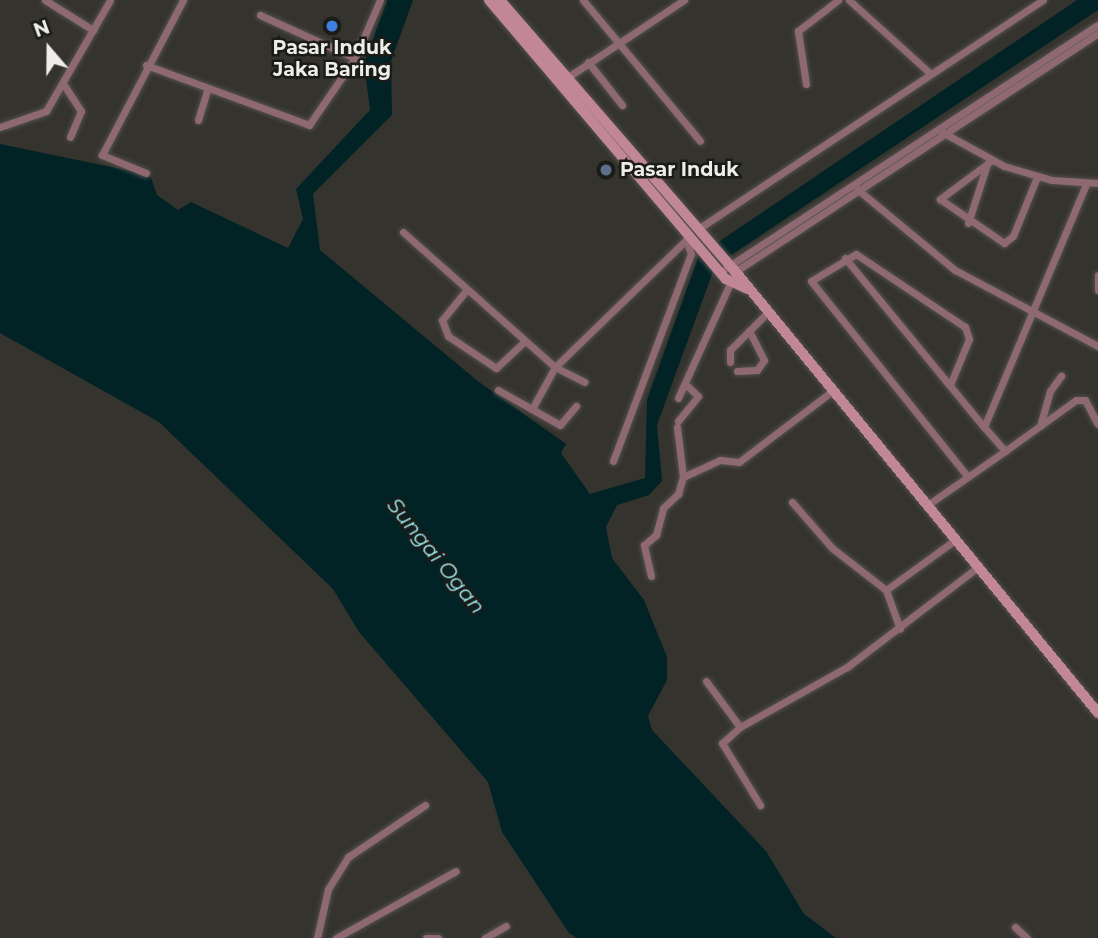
<!DOCTYPE html>
<style>
body{margin:0}
#map{position:relative;width:1098px;height:938px;overflow:hidden;background:#35332e;font-family:Montserrat,sans-serif}
div>[style]{position:absolute}
.water>*{inset:0;background:#012326}
.roads{filter:drop-shadow(0 0 2px #53514c) drop-shadow(0 0 2px #53514c)}
.street>*{height:7px;margin:-3.5px;padding:0 3.5px;transform-origin:3.5px;border-radius:3.5px;background:#8f6972}
.secondary>*{height:10px;margin:-5px;padding:0 5px;transform-origin:5px;border-radius:5px;background:#c28796}
.dots>*{width:19px;height:19px;translate:-50% -50%;box-sizing:border-box;border:4px solid #1b1b18;border-radius:50%}
span{translate:-50% -50%;white-space:nowrap;text-align:center;line-height:1.15;-webkit-text-stroke:5px #1b1b18;paint-order:stroke}
.poi-label{font-size:19px;color:#efedea;font-weight:700}
.left{translate:0 -50%;text-align:left}
.water-label{font-size:21px;color:#98e8ef;font-style:italic}
.north{position:absolute;left:14px;top:14px;width:70px;height:70px;-webkit-text-stroke:5px #1b1b18;paint-order:stroke;rotate:340deg;font-size:19px;font-weight:700;line-height:28px;text-align:center;color:#efedea}
.north::after{content:'';display:block;margin:auto;width:24px;height:32px;background:#efedea;clip-path:polygon(50% 0,100% 100%,50% 72%,0 100%)}
</style>
<div id="map">
<div class="water">
<i style="clip-path:polygon(387px 0,413px 0,391px 61px,392px 115px,313px 194px,320px 250px,479px 382px,566px 444px,561px 453px,590px 494px,645px 478px,647px 400px,699px 255px,1077px 0,1098px 0,1098px 10px,715px 266px,657px 425px,662px 481px,649px 495px,617px 505px,606px 527px,612px 558px,644px 600px,667px 657px,667px 680px,648px 716px,652px 730px,766px 851px,804px 914px,836px 938px,577px 938px,569px 933px,502px 832px,488px 782px,359px 632px,333px 589px,159px 422px,0 333px,0 144px,150px 175px,157px 195px,178px 210px,191px 202px,288px 248px,303px 219px,296px 189px,370px 110px,364px 64px)"></i>
</div>
<div class="roads">
<div class="street">
<i style="left:45px;top:0;width:57px;rotate:32deg"></i>
<i style="left:583px;top:0;width:183px;rotate:50.3deg"></i>
<i style="left:849px;top:0;width:110px;rotate:42.1deg"></i>
<i style="left:260px;top:15px;width:104px;rotate:24.4deg"></i>
<i style="left:588px;top:62px;width:55px;rotate:51.7deg"></i>
<i style="left:146px;top:65px;width:174px;rotate:20.2deg"></i>
<i style="left:309px;top:125px;width:81px;rotate:-55.5deg"></i>
<i style="left:355px;top:58px;width:63px;rotate:-66.7deg"></i>
<i style="left:565px;top:79px;width:143px;rotate:-33.6deg"></i>
<i style="left:806px;top:84px;width:54px;rotate:-98.6deg"></i>
<i style="left:798px;top:31px;width:51px;rotate:-37.8deg"></i>
<i style="left:64px;top:85px;width:31px;rotate:57deg"></i>
<i style="left:81px;top:111px;width:28px;rotate:113deg"></i>
<i style="left:198px;top:120px;width:30px;rotate:-73deg"></i>
<i style="left:0;top:127px;width:49px;rotate:-19.2deg"></i>
<i style="left:46px;top:111px;width:128px;rotate:-60deg"></i>
<i style="left:942px;top:132px;width:71px;rotate:28.7deg"></i>
<i style="left:1004px;top:166px;width:50px;rotate:16.3deg"></i>
<i style="left:1052px;top:180px;width:46px;rotate:3.7deg"></i>
<i style="left:991px;top:161px;width:64px;rotate:143.3deg"></i>
<i style="left:940px;top:199px;width:78px;rotate:34.5deg"></i>
<i style="left:1004px;top:243px;width:11px;rotate:-38deg"></i>
<i style="left:1013px;top:236px;width:64px;rotate:-67.9deg"></i>
<i style="left:146px;top:173px;width:48px;rotate:-157.8deg"></i>
<i style="left:102px;top:155px;width:175px;rotate:-62.4deg"></i>
<i style="left:857px;top:189px;width:127px;rotate:39.6deg"></i>
<i style="left:955px;top:270px;width:162px;rotate:28deg"></i>
<i style="left:968px;top:223px;width:62px;rotate:-72.1deg"></i>
<i style="left:698px;top:229px;width:414px;rotate:-33.6deg"></i>
<i style="left:403px;top:232px;width:203px;rotate:41.6deg"></i>
<i style="left:555px;top:367px;width:187px;rotate:-44.1deg"></i>
<i style="left:845px;top:258px;width:219px;rotate:50.6deg"></i>
<i style="left:726px;top:268px;width:444px;rotate:-33.2deg"></i>
<i style="left:733px;top:273px;width:437px;rotate:-33.3deg"></i>
<i style="left:1098px;top:275px;width:15px;rotate:90deg"></i>
<i style="left:464px;top:293px;width:35px;rotate:129deg"></i>
<i style="left:442px;top:320px;width:17px;rotate:69deg"></i>
<i style="left:448px;top:336px;width:58px;rotate:33.7deg"></i>
<i style="left:496px;top:368px;width:37px;rotate:-43deg"></i>
<i style="left:730px;top:362px;width:12px;rotate:-90deg"></i>
<i style="left:730px;top:350px;width:52px;rotate:-45deg"></i>
<i style="left:737px;top:371px;width:20px;rotate:-3deg"></i>
<i style="left:757px;top:370px;width:12px;rotate:-55deg"></i>
<i style="left:764px;top:360px;width:33px;rotate:-117deg"></i>
<i style="left:950px;top:385px;width:50px;rotate:-67.6deg"></i>
<i style="left:969px;top:339px;width:13px;rotate:-108deg"></i>
<i style="left:965px;top:327px;width:131px;rotate:-146.2deg"></i>
<i style="left:856px;top:254px;width:52px;rotate:149deg"></i>
<i style="left:811px;top:281px;width:251px;rotate:51.3deg"></i>
<i style="left:498px;top:390px;width:71px;rotate:29.4deg"></i>
<i style="left:560px;top:425px;width:25px;rotate:-50deg"></i>
<i style="left:678px;top:398px;width:128px;rotate:-65.6deg"></i>
<i style="left:532px;top:409px;width:48px;rotate:-61.3deg"></i>
<i style="left:555px;top:367px;width:33px;rotate:27deg"></i>
<i style="left:678px;top:421px;width:32px;rotate:-51deg"></i>
<i style="left:698px;top:396px;width:18px;rotate:-137deg"></i>
<i style="left:1040px;top:426px;width:36px;rotate:-74deg"></i>
<i style="left:1050px;top:391px;width:19px;rotate:-54deg"></i>
<i style="left:677px;top:427px;width:50px;rotate:83.2deg"></i>
<i style="left:683px;top:477px;width:41px;rotate:-24.7deg"></i>
<i style="left:720px;top:460px;width:19px;rotate:6deg"></i>
<i style="left:739px;top:462px;width:116px;rotate:-37.3deg"></i>
<i style="left:1005px;top:451px;width:87px;rotate:-35.7deg"></i>
<i style="left:1076px;top:400px;width:9px"></i>
<i style="left:1085px;top:400px;width:27px;rotate:62deg"></i>
<i style="left:613px;top:461px;width:221px;rotate:-69.4deg"></i>
<i style="left:691px;top:254px;width:15px;rotate:-110deg"></i>
<i style="left:792px;top:502px;width:61px;rotate:49deg"></i>
<i style="left:832px;top:548px;width:68px;rotate:37.9deg"></i>
<i style="left:886px;top:590px;width:41px;rotate:70.3deg"></i>
<i style="left:926px;top:506px;width:96px;rotate:-34.8deg"></i>
<i style="left:1005px;top:451px;width:32px;rotate:-131deg"></i>
<i style="left:984px;top:427px;width:264px;rotate:-67.2deg"></i>
<i style="left:651px;top:576px;width:32px;rotate:-103deg"></i>
<i style="left:644px;top:545px;width:16px;rotate:-40deg"></i>
<i style="left:656px;top:535px;width:28px;rotate:-75deg"></i>
<i style="left:663px;top:508px;width:21px;rotate:-43deg"></i>
<i style="left:678px;top:494px;width:18px;rotate:-74deg"></i>
<i style="left:886px;top:590px;width:85px;rotate:-35.9deg"></i>
<i style="left:706px;top:681px;width:57px;rotate:53.5deg"></i>
<i style="left:740px;top:727px;width:123px;rotate:-29.3deg"></i>
<i style="left:847px;top:667px;width:165px;rotate:-37.4deg"></i>
<i style="left:740px;top:727px;width:24px;rotate:138deg"></i>
<i style="left:722px;top:743px;width:73px;rotate:58.5deg"></i>
<i style="left:1015px;top:927px;width:16px;rotate:43deg"></i>
<i style="left:317px;top:938px;width:50px;rotate:-77.3deg"></i>
<i style="left:328px;top:889px;width:38px;rotate:-58deg"></i>
<i style="left:348px;top:857px;width:93px;rotate:-34deg"></i>
<i style="left:336px;top:938px;width:137px;rotate:-29.2deg"></i>
<i style="left:426px;top:938px;width:12px"></i>
<i style="left:485px;top:938px;width:24px;rotate:-30deg"></i>
</div>
<div class="secondary">
<i style="left:489px;top:0;width:366px;rotate:49.7deg"></i>
<i style="left:726px;top:279px;width:23px;rotate:25deg"></i>
<i style="left:500px;top:0;width:359px;rotate:49.1deg"></i>
<i style="left:735px;top:271px;width:572px;rotate:50.6deg"></i>
</div>
</div>
<div class="dots">
<i style="left:332px;top:26px;background:#3f7fe0"></i>
<i style="left:606px;top:170px;background:#5c6f8a"></i>
</div>
<div class="poi-label">
<span style="left:332px;top:59px">Pasar Induk<br>Jaka Baring</span>
<span class="left" style="left:620px;top:170px">Pasar Induk</span>
</div>
<div class="water-label">
<span style="left:436px;top:556px;rotate:51deg">Sungai Ogan</span>
</div>
<div class="north">N</div>
</div>
